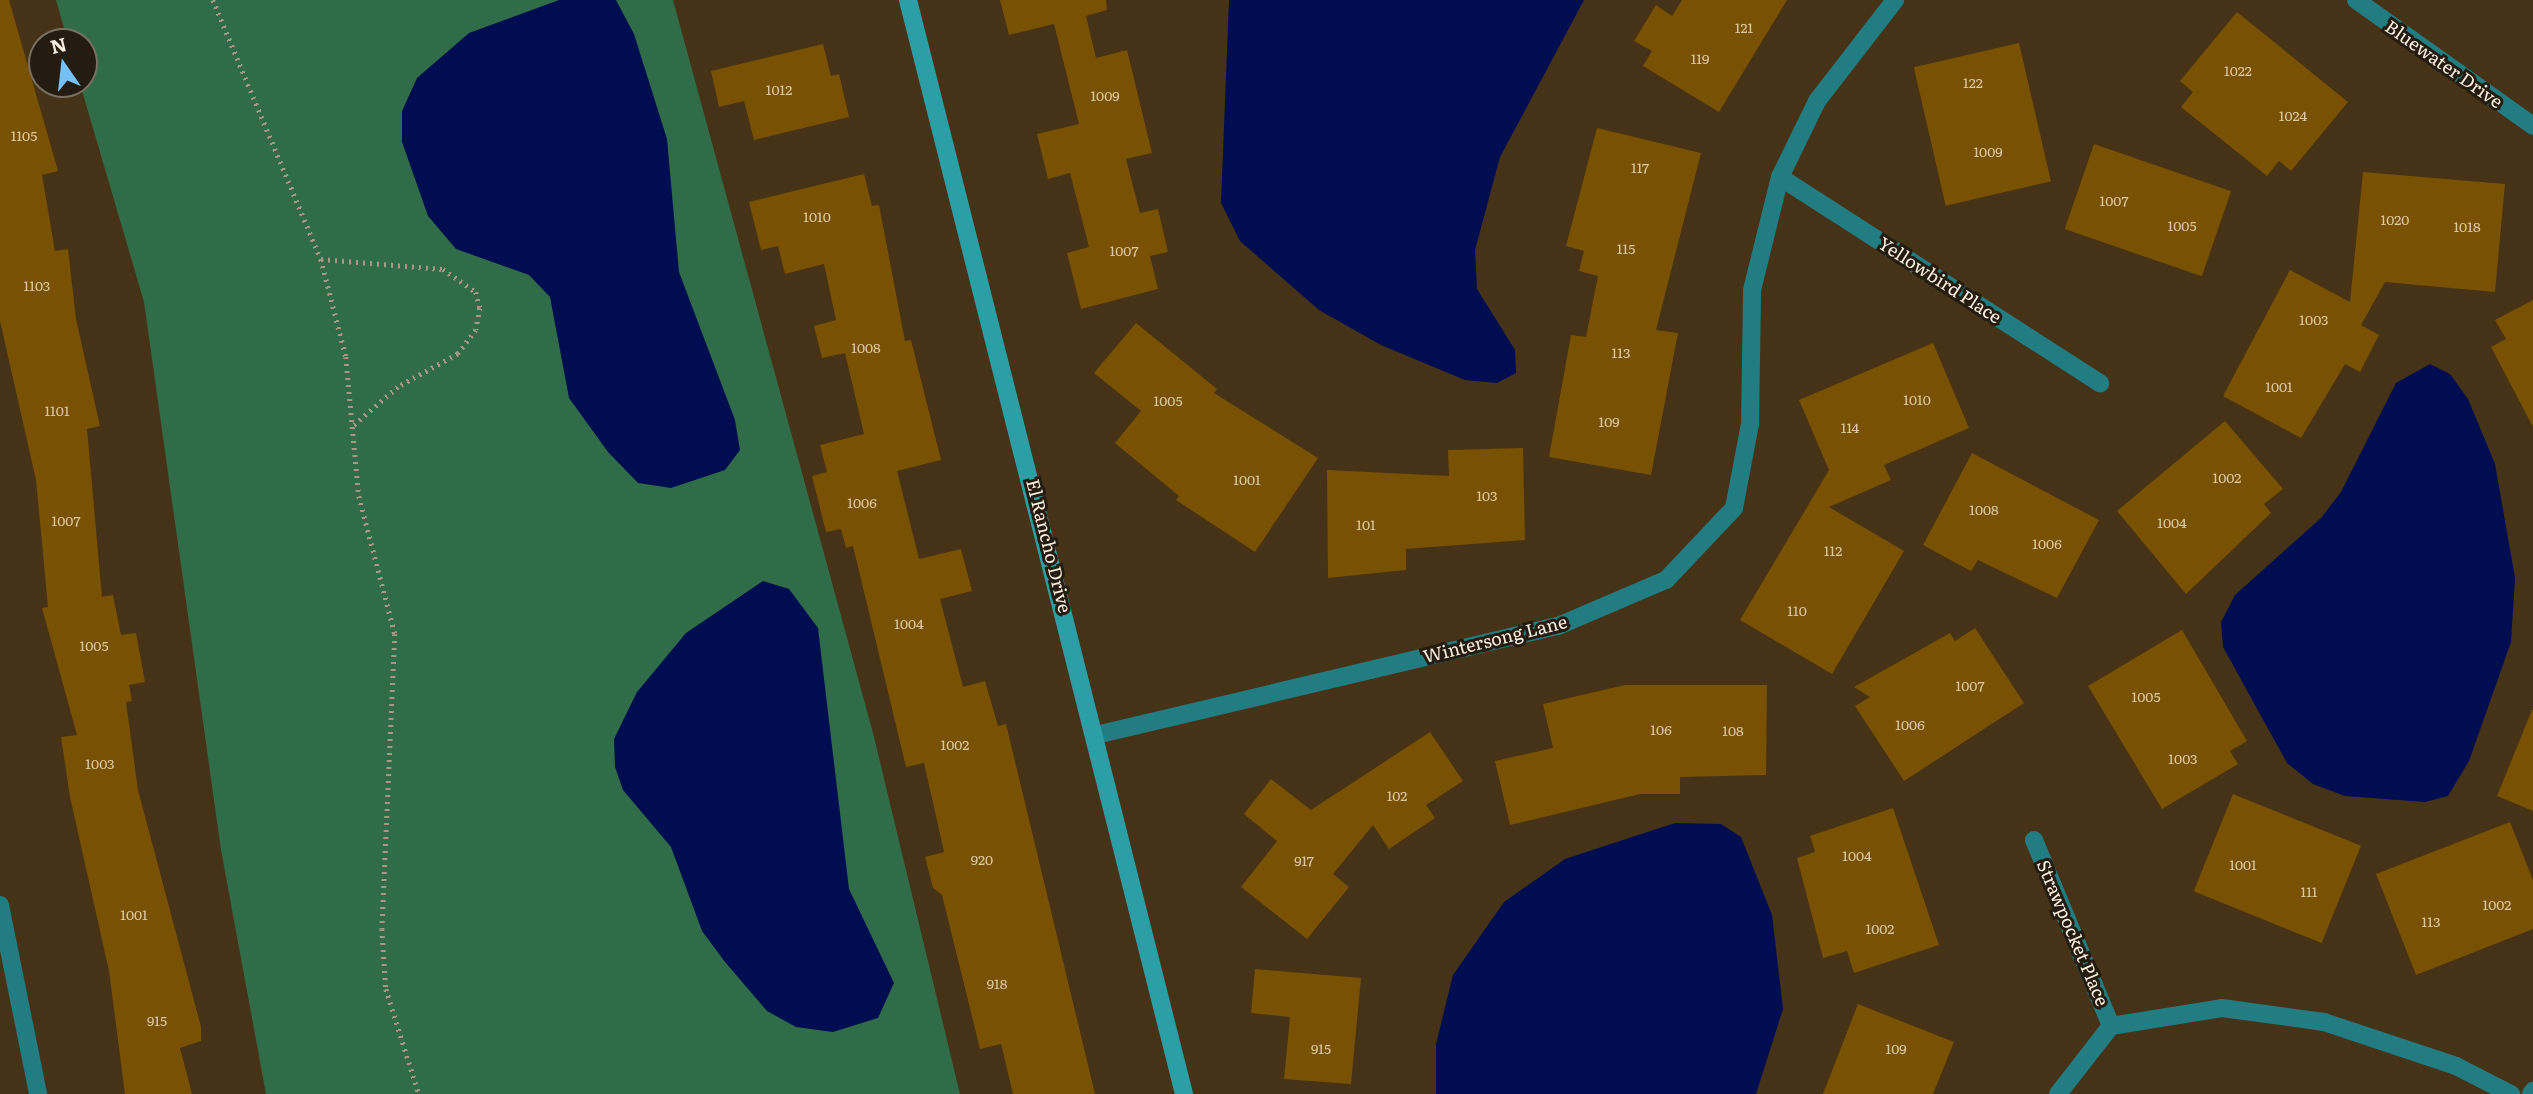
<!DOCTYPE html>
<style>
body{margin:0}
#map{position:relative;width:2533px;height:1094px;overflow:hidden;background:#453217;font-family:Literata,serif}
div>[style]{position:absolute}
.green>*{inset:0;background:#306c48}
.water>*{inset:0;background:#000e51}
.building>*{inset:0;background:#795103;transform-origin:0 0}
.path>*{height:4.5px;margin-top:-2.25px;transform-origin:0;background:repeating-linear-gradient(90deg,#a89883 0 2px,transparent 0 7px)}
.street>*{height:18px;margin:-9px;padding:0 9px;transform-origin:9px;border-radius:9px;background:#227d82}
.secondary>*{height:18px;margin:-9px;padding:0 9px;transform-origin:9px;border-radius:9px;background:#2c9fa6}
span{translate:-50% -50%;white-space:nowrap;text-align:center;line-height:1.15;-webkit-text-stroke:6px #241c10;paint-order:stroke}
.number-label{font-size:14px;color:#dac7a7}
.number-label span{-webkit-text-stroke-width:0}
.street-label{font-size:18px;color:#faeede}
.north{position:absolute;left:28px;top:28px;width:70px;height:70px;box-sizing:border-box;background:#241c10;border:2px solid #7a7062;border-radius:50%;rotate:346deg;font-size:19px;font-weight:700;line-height:28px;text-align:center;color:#faeede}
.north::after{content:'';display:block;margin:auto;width:24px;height:32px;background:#73c1f5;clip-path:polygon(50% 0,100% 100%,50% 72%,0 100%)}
</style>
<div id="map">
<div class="green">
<i style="clip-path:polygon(56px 0,673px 0,873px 733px,960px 1094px,266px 1094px,221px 850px,144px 302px,80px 84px,84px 42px,68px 42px)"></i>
</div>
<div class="water">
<i style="clip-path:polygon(559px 0,616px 0,634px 34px,667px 139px,679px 272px,735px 420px,740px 450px,725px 470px,671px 488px,638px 483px,608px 452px,569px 398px,550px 297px,529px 275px,456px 249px,428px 216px,402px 142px,402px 111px,417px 78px,469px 33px)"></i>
<i style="clip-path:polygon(1229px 0,1584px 0,1500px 157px,1475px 250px,1477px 289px,1515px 350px,1516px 373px,1497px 383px,1465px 380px,1381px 345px,1319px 310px,1240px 241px,1221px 203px)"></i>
<i style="clip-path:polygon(2430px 364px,2450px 374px,2468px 399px,2495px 464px,2515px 578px,2511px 642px,2469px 761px,2448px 796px,2425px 802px,2345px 796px,2313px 784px,2287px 763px,2223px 647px,2221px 622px,2235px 595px,2321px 518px,2341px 492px,2396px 383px)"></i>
<i style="clip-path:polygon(763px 581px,789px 589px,818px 628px,849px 889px,894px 983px,878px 1018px,833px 1032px,796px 1027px,767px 1011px,725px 962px,702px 931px,671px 847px,623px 790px,615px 767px,614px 739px,637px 692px,686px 633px)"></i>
<i style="clip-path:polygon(1675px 823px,1721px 824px,1741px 837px,1772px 915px,1783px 1009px,1756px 1094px,1436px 1094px,1436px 1044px,1453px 975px,1504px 902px,1565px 859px)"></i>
</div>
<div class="building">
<i style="clip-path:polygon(0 0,9px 0,58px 171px,42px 175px,55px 251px,68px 249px,76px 319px,100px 426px,87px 429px,102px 597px,113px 595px,121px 635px,136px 633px,145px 682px,129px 685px,132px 701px,126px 702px,138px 790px,201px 1027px,201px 1041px,180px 1048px,192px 1094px,125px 1094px,109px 971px,70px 797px,61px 737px,77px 735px,42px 608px,48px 607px,36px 480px,0 321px)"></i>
<i style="clip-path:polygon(1000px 0,1106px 0,1107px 10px,1086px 16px,1096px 58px,1127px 50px,1152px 153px,1126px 159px,1140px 213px,1158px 209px,1168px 252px,1150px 256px,1158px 289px,1081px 309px,1067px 253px,1089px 247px,1070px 173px,1048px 179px,1037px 134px,1079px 124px,1054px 24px,1009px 35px)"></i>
<i style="clip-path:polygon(1682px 0,1787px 0,1719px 112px,1643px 66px,1652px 51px,1634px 41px,1656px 5px,1672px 16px)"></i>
<i style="clip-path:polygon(2237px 12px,2348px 102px,2291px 171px,2279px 161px,2267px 176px,2181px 107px,2193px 92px,2180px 81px)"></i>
<i style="left:2019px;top:43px;width:142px;height:108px;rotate:77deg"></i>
<i style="clip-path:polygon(823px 44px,831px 76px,839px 74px,849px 117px,754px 140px,744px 101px,719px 107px,711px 71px)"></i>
<i style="clip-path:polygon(1597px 128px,1701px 153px,1656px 330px,1678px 333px,1651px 475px,1549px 457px,1571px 335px,1586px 337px,1598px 276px,1579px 271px,1584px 251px,1566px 246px)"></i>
<i style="left:2094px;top:144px;width:145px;height:90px;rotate:19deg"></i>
<i style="clip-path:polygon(2363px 172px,2505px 184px,2495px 292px,2385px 282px,2361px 325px,2379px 335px,2360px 372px,2345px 364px,2301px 438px,2223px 396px,2290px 270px,2350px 302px)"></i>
<i style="clip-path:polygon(864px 174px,872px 206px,879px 205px,905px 341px,911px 340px,941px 460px,897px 471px,919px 559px,961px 549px,972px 591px,940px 599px,963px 687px,985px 681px,998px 726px,1006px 724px,1095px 1094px,1013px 1094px,1001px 1044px,980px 1049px,942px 895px,933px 888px,925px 857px,944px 852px,924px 763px,906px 767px,853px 546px,846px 548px,841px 529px,826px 532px,812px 476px,827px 472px,820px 445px,864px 434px,845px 353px,822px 358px,814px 326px,836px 320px,824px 264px,785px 274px,778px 246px,761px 250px,749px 202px)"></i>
<i style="clip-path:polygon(2533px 300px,2533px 427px,2491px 347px,2506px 339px,2495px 320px)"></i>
<i style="clip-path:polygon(1136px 323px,1217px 389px,1214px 393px,1318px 458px,1255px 552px,1176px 500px,1179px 496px,1115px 443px,1141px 411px,1094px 373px)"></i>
<i style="clip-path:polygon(1933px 343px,1969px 428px,1884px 465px,1891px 480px,1829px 507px,1904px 551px,1832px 674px,1740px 620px,1829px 470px,1799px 400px)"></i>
<i style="clip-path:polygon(2225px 421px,2283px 489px,2264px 504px,2271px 513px,2186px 594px,2117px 511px)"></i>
<i style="clip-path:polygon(1523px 448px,1525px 540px,1406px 549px,1406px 570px,1328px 578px,1327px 470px,1449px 476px,1448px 450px)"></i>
<i style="clip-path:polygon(1972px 453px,2099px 520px,2057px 598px,1978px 560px,1971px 571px,1923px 545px)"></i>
<i style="clip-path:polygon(1975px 628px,2024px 703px,1904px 781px,1855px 706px,1870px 697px,1854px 687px,1950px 633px,1955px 641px)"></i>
<i style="clip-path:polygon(2182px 630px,2247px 741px,2230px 751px,2238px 764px,2162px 809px,2088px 686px)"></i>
<i style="clip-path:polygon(1625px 685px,1767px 685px,1766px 775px,1680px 777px,1680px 794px,1640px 794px,1510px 825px,1495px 761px,1553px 748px,1543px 704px)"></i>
<i style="clip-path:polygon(2532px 710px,2533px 710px,2533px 811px,2497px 796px)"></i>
<i style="clip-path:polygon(1430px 732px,1463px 781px,1426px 805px,1435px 818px,1389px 849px,1373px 825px,1333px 874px,1349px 887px,1307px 939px,1241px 887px,1277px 841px,1244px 814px,1271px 779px,1311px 810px)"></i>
<i style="left:2233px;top:794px;width:138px;height:105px;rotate:22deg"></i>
<i style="clip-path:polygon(1893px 808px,1939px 945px,1854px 973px,1847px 951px,1823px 958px,1797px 858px,1815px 852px,1810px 836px)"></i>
<i style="clip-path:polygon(2510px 822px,2533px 880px,2533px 929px,2416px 975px,2376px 874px)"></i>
<i style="clip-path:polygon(1255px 969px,1361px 978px,1351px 1084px,1284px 1079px,1290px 1017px,1251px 1013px)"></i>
<i style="clip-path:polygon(1858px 1004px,1954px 1042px,1933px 1094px,1823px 1094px)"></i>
</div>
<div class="path">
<i style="left:213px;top:0;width:281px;rotate:67.4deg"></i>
<i style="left:321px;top:259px;width:101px;rotate:75.7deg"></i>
<i style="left:346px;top:357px;width:140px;rotate:84.7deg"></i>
<i style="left:359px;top:496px;width:143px;rotate:75.4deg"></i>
<i style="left:395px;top:634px;width:295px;rotate:92.5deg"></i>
<i style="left:382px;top:929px;width:60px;rotate:86.2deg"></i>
<i style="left:386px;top:989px;width:110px;rotate:72.6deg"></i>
<i style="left:321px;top:259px;width:122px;rotate:4.7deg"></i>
<i style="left:443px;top:269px;width:40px;rotate:34.9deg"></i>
<i style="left:476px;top:292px;width:16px;rotate:76deg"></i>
<i style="left:480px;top:308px;width:22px;rotate:100deg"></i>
<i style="left:476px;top:330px;width:30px;rotate:127deg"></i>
<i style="left:458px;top:354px;width:68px;rotate:151.2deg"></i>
<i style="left:398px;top:387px;width:61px;rotate:139deg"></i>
</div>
<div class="street">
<i style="left:2356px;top:0;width:217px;rotate:35.4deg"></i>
<i style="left:1780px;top:177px;width:381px;rotate:32.8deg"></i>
<i style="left:1096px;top:735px;width:475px;rotate:-13.3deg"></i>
<i style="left:1558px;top:626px;width:117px;rotate:-23.1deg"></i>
<i style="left:1666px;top:580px;width:99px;rotate:-46.6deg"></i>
<i style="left:1734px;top:508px;width:86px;rotate:-79.2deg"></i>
<i style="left:1750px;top:424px;width:134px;rotate:-89.1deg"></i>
<i style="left:1752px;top:290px;width:116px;rotate:-76.1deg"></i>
<i style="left:1780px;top:177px;width:85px;rotate:-64deg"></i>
<i style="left:1817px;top:101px;width:128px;rotate:-52.3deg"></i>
<i style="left:2034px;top:840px;width:201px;rotate:67.5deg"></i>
<i style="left:0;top:905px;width:193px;rotate:78.6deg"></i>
<i style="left:2058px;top:1094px;width:86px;rotate:-52.1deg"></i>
<i style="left:2111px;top:1026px;width:112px;rotate:-9.2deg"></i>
<i style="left:2222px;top:1008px;width:103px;rotate:7.8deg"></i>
<i style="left:2324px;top:1022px;width:139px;rotate:18.4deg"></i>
<i style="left:2456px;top:1066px;width:62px;rotate:27deg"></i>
<i style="left:2531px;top:1094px;width:4px;rotate:-56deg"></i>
</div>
<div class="secondary">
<i style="left:908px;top:0;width:1128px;rotate:75.84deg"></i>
</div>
<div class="number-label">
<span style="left:1744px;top:27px">121</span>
<span style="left:1700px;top:58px">119</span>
<span style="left:2238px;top:70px">1022</span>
<span style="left:1973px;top:82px">122</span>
<span style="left:779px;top:89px">1012</span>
<span style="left:1105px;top:95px">1009</span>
<span style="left:2293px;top:115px">1024</span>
<span style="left:24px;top:135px">1105</span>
<span style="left:1988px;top:151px">1009</span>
<span style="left:1640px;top:167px">117</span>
<span style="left:2114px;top:200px">1007</span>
<span style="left:817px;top:216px">1010</span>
<span style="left:2395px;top:219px">1020</span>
<span style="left:2182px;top:225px">1005</span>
<span style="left:2467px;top:226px">1018</span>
<span style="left:1626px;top:248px">115</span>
<span style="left:1124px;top:250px">1007</span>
<span style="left:37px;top:285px">1103</span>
<span style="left:2314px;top:319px">1003</span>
<span style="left:866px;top:347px">1008</span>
<span style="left:1621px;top:352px">113</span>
<span style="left:2279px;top:386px">1001</span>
<span style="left:1917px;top:399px">1010</span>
<span style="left:1168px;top:400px">1005</span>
<span style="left:57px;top:410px">1101</span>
<span style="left:1609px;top:421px">109</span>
<span style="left:1850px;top:427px">114</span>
<span style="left:2227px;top:477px">1002</span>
<span style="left:1247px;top:479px">1001</span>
<span style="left:1487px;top:495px">103</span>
<span style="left:862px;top:502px">1006</span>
<span style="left:1984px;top:509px">1008</span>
<span style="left:66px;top:520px">1007</span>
<span style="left:2172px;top:522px">1004</span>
<span style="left:1366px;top:524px">101</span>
<span style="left:2047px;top:543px">1006</span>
<span style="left:1833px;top:550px">112</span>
<span style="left:1797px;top:610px">110</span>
<span style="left:909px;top:623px">1004</span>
<span style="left:94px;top:645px">1005</span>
<span style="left:1970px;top:685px">1007</span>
<span style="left:2146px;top:696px">1005</span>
<span style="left:1910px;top:724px">1006</span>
<span style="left:1661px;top:729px">106</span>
<span style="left:1733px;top:730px">108</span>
<span style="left:955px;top:744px">1002</span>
<span style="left:2183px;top:758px">1003</span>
<span style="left:100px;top:763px">1003</span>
<span style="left:1397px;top:795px">102</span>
<span style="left:1857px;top:855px">1004</span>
<span style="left:982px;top:859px">920</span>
<span style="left:1304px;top:860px">917</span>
<span style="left:2243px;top:864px">1001</span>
<span style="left:2309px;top:891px">111</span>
<span style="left:2497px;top:904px">1002</span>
<span style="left:134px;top:914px">1001</span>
<span style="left:2431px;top:921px">113</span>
<span style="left:1880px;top:928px">1002</span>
<span style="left:997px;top:983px">918</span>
<span style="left:157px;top:1020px">915</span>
<span style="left:1321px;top:1048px">915</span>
<span style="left:1896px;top:1048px">109</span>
</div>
<div class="street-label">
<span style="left:2444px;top:64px;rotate:35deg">Bluewater Drive</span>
<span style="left:1940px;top:280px;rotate:33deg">Yellowbird Place</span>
<span style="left:1049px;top:546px;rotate:76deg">El Rancho Drive</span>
<span style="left:1495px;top:639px;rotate:-14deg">Wintersong Lane</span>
<span style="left:2073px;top:933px;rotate:67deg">Strawpocket Place</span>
</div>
<div class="north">N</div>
</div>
